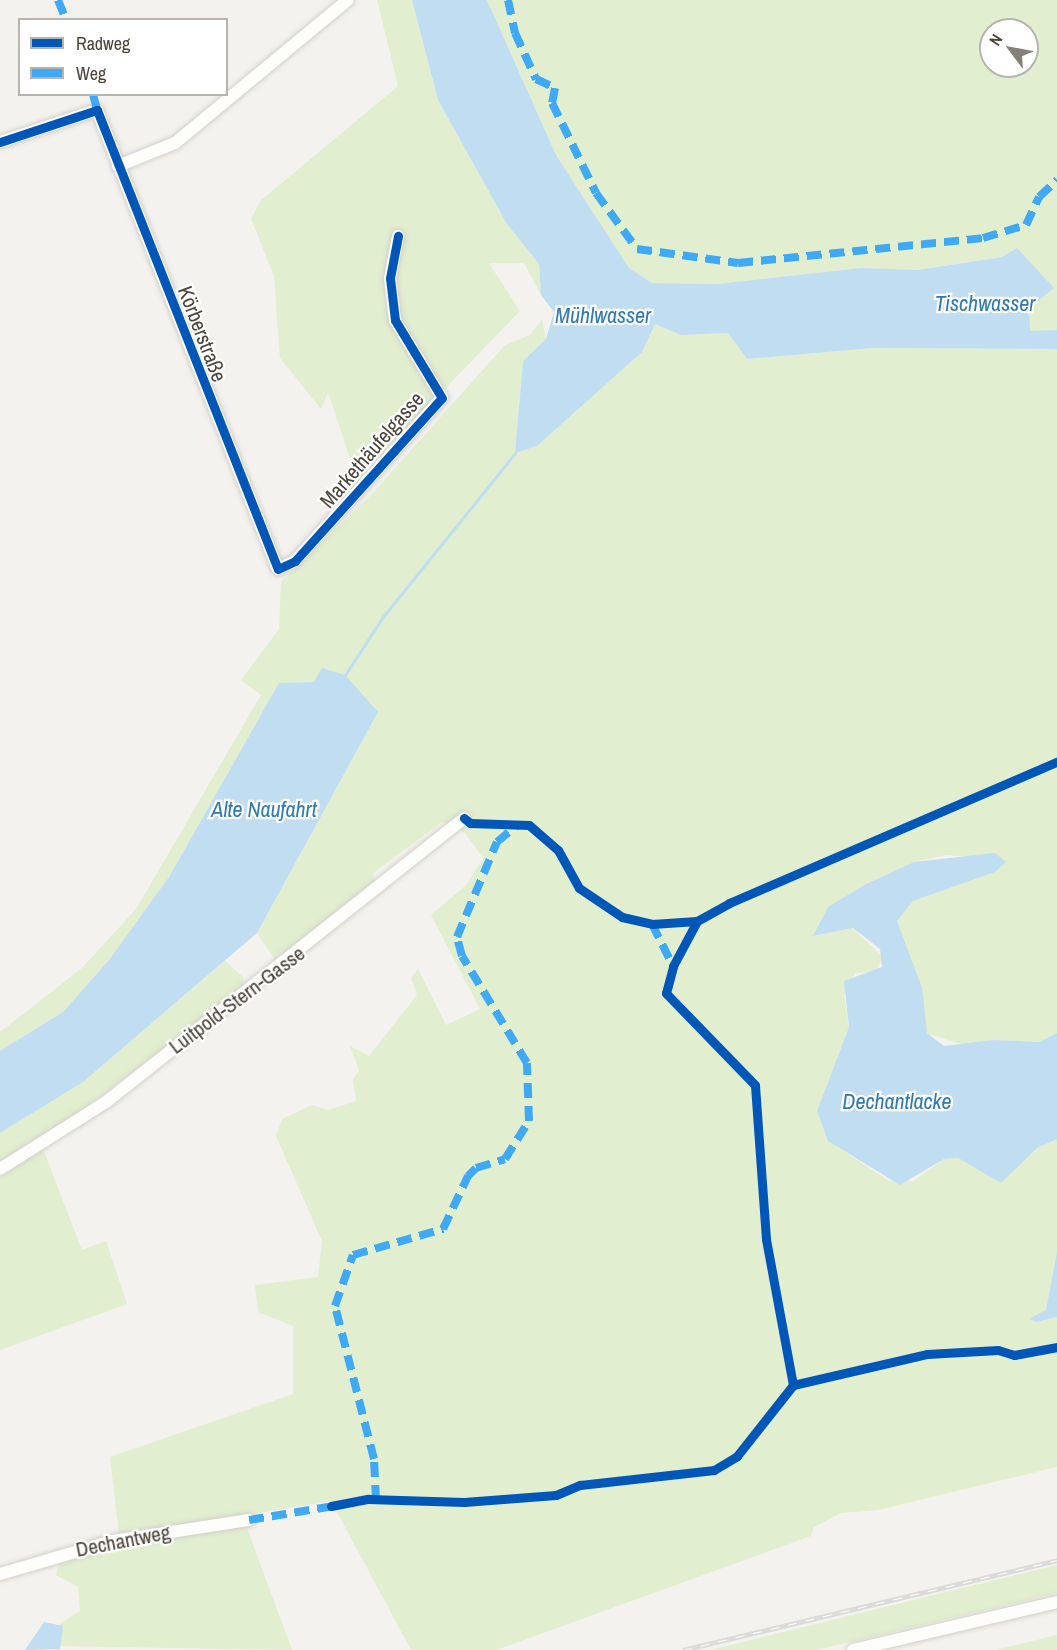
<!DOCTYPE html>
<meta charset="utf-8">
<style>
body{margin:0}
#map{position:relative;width:1057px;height:1650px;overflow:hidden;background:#f4f2ee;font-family:"Archivo Narrow",sans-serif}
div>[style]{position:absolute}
.green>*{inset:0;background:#e1eecf}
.water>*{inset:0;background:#c0ddf1}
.stream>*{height:3px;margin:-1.5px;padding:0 1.5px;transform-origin:1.5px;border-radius:1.5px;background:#c0ddf1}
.roads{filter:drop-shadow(0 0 2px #d2d0cb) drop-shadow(0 0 2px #d2d0cb)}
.minor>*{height:12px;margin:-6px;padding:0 6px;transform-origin:6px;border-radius:6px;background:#fdfdfc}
.rail>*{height:5px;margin-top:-2.5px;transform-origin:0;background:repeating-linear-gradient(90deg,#fff 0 9px,#dbdbda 0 18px);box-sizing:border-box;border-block:2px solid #dbdbda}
.quiet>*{height:8px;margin-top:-4px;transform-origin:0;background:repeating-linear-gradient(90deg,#3fa9f5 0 15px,transparent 0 23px)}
.cycleway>*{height:9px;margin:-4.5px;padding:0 4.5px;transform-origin:4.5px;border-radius:4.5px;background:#0057b8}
span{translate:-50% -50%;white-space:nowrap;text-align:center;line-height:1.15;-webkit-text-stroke:4.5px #fff;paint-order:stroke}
.street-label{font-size:21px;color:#4b4439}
.water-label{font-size:22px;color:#2e7ab2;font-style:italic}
.legend{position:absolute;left:18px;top:18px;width:210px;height:78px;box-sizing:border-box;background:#fff;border:2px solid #b7b4b0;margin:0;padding:8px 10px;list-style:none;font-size:18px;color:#4b4439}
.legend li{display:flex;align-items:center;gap:12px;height:30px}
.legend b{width:30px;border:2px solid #b7b4b0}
.north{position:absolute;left:979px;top:18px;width:60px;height:60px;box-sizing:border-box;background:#fff;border:2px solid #b7b4b0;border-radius:50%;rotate:302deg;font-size:16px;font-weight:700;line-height:24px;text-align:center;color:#4b4439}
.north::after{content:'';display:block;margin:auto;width:21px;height:27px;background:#868178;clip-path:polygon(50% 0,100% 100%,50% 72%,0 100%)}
</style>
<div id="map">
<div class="green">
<i style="clip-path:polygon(377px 0,412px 0,438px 100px,507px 224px,539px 264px,541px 295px,524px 263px,489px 263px,520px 311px,357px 480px,328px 392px,321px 409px,280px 358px,274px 276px,251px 219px,260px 201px,398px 86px)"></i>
<i style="clip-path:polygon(evenodd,487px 0,1057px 0,1057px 330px,1030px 332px,1017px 248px,1002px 257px,918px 270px,861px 268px,718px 284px,652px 283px,629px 268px,556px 155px,487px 0,991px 30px,1027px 30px,1027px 66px,991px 66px,991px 30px)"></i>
<i style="clip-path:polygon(542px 319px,546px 339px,523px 361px,515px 452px,537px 446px,642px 352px,655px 324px,681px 335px,728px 333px,747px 359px,873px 348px,1057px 349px,1057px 1033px,1039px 1042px,993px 1040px,967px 1046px,926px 1033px,897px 921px,913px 901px,995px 872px,979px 858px,946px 855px,914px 862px,864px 885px,828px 907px,815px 936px,852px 928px,883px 957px,875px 972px,855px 973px,844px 995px,849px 1027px,817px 1111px,828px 1141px,889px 1181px,913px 1181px,944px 1159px,958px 1158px,1001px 1183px,1037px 1148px,1057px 1139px,1057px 1251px,1046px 1310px,1037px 1322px,1057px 1317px,1057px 1467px,878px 1510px,841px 1513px,814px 1527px,811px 1536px,496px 1650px,411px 1650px,331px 1501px,119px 1536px,110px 1457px,293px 1394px,293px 1326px,258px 1312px,255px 1285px,318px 1277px,322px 1241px,276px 1136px,282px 1119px,312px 1105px,328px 1110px,356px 1101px,353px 1080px,359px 1070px,350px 1046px,369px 1056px,417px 995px,411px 978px,418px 969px,446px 1025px,480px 1009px,431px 915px,467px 884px,483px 858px,465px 833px,442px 822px,372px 874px,376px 881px,276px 961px,257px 933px,378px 712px,314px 682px,279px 683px,169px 877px,109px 960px,63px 1012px,0 1051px,0 1032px,82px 968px,136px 909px,261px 695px,241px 680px,279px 629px,281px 582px,372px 494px,505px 345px,530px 335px)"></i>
<i style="clip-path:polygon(225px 961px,243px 977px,245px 989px,40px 1141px,82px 1250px,106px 1241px,127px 1304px,0 1350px,0 1133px,83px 1082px)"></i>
<i style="clip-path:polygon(246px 1525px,292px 1650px,58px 1646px,59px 1624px,80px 1611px,78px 1587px,56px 1575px,61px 1558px)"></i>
<i style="clip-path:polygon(1057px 1565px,1057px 1593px,816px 1650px,710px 1650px)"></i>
<i style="clip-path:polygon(1057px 1635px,1057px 1650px,995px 1650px)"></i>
</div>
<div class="water">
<i style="clip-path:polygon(412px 0,487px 0,556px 155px,629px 268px,652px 283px,718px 284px,861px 268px,918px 270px,1002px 257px,1017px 248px,1054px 288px,1029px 308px,1030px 331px,1057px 330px,1057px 349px,873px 348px,747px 359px,728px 333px,681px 335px,655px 324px,642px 352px,537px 446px,515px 453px,523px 361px,546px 339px,554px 312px,541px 295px,539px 264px,507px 224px,438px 100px)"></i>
<i style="clip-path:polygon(322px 668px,345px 675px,378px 712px,257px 933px,83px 1082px,0 1133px,0 1051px,63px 1012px,109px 960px,169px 877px,279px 683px,314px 682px)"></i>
<i style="clip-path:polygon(995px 853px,1006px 862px,995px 872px,913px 901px,897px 921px,922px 988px,927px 1033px,944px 1046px,993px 1040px,1039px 1042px,1057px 1033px,1057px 1139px,1037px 1148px,1001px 1183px,958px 1158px,944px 1159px,900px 1185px,828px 1141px,817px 1111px,849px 1027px,844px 981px,882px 967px,880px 949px,853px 928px,813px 936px,828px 907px,864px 885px,914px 862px)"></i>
<i style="clip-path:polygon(1057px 1251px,1057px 1317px,1036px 1322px,1029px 1319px,1046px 1310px)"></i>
<i style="clip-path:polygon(44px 1622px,63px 1626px,60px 1649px,25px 1650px)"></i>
</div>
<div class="stream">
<i style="left:345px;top:675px;width:68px;rotate:-57deg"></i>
<i style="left:382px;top:618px;width:212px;rotate:-51.1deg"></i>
</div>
<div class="roads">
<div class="minor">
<i style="left:0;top:142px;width:102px;rotate:-18.3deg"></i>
<i style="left:97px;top:110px;width:493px;rotate:68.5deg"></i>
<i style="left:278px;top:569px;width:19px;rotate:-25deg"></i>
<i style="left:295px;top:561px;width:219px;rotate:-48deg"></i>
<i style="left:442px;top:398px;width:91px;rotate:-121.1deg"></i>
<i style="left:395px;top:320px;width:42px;rotate:-96.8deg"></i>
<i style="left:390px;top:278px;width:43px;rotate:-79.2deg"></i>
<i style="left:118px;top:166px;width:61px;rotate:-22deg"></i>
<i style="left:175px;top:143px;width:224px;rotate:-39.6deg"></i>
<i style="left:0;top:1169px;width:125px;rotate:-32.3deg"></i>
<i style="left:106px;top:1102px;width:457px;rotate:-38.4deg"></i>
<i style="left:0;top:1574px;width:118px;rotate:-16.3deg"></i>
<i style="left:113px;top:1541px;width:138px;rotate:-8.8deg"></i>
<i style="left:853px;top:1650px;width:210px;rotate:-13.2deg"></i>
</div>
</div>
<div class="rail">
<i style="left:683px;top:1650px;width:385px;rotate:-13.5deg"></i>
</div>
<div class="quiet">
<i style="left:58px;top:0;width:22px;rotate:68deg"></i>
<i style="left:508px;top:0;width:34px;rotate:78deg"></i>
<i style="left:515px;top:33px;width:51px;rotate:65.5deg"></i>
<i style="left:536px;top:79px;width:21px;rotate:25deg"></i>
<i style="left:555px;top:88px;width:15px;rotate:101deg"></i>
<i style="left:552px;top:103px;width:100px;rotate:63.9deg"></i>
<i style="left:596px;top:193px;width:69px;rotate:53.8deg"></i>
<i style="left:637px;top:249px;width:102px;rotate:7.9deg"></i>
<i style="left:738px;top:263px;width:246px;rotate:-5.8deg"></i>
<i style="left:983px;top:238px;width:45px;rotate:-16.8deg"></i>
<i style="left:1026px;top:225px;width:31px;rotate:-65deg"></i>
<i style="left:1039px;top:197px;width:25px;rotate:-43deg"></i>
<i style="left:93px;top:94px;width:16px;rotate:76deg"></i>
<i style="left:652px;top:924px;width:47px;rotate:63.4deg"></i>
<i style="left:376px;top:1500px;width:41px;rotate:-92.8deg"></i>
<i style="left:374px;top:1459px;width:158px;rotate:-104.3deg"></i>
<i style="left:335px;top:1306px;width:54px;rotate:-70.6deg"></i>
<i style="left:353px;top:1255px;width:94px;rotate:-16.1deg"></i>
<i style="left:443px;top:1229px;width:59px;rotate:-64.7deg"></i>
<i style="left:468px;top:1176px;width:11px;rotate:-45deg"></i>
<i style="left:476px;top:1168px;width:30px;rotate:-17deg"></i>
<i style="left:505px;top:1159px;width:45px;rotate:-57.7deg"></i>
<i style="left:529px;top:1121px;width:58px;rotate:-92deg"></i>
<i style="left:527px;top:1063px;width:125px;rotate:-121.3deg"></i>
<i style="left:462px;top:956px;width:20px;rotate:-105deg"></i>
<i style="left:457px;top:937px;width:103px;rotate:-67.2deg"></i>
<i style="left:497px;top:842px;width:26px;rotate:-40deg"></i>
<i style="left:249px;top:1520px;width:86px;rotate:-9.4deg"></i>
</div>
<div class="cycleway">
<i style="left:0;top:142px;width:102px;rotate:-18.3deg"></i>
<i style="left:97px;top:110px;width:493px;rotate:68.5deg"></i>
<i style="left:278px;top:569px;width:19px;rotate:-25deg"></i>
<i style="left:295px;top:561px;width:219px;rotate:-48deg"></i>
<i style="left:442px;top:398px;width:91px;rotate:-121.1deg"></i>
<i style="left:395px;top:320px;width:42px;rotate:-96.8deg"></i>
<i style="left:390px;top:278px;width:43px;rotate:-79.2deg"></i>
<i style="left:464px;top:818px;width:8px;rotate:40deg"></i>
<i style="left:470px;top:823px;width:59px;rotate:1.9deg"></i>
<i style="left:529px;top:825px;width:38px;rotate:41deg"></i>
<i style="left:558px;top:850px;width:43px;rotate:61.1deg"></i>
<i style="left:579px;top:888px;width:52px;rotate:34deg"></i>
<i style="left:622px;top:917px;width:31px;rotate:13deg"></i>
<i style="left:652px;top:924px;width:45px;rotate:-3.8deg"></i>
<i style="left:793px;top:1385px;width:148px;rotate:-100.5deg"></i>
<i style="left:766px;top:1239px;width:154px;rotate:-94.1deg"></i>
<i style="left:755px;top:1085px;width:128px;rotate:-134.1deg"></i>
<i style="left:666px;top:993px;width:28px;rotate:-75deg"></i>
<i style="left:673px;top:966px;width:51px;rotate:-61.9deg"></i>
<i style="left:697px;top:921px;width:37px;rotate:-29deg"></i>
<i style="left:729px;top:903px;width:357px;rotate:-23.3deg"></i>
<i style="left:331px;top:1506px;width:38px;rotate:-11deg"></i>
<i style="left:368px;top:1499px;width:96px;rotate:1.8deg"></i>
<i style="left:464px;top:1502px;width:92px;rotate:-4.4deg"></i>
<i style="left:556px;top:1495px;width:26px;rotate:-23deg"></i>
<i style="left:580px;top:1485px;width:135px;rotate:-6.4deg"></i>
<i style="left:714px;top:1470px;width:27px;rotate:-31deg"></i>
<i style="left:737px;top:1456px;width:90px;rotate:-51.7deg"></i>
<i style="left:793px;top:1385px;width:138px;rotate:-13deg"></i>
<i style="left:927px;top:1354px;width:71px;rotate:-3.2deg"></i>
<i style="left:998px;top:1350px;width:17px;rotate:17deg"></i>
<i style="left:1014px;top:1355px;width:44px;rotate:-10.5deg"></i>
</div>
<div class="street-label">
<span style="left:202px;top:334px;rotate:69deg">Körberstraße</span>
<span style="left:372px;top:450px;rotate:-49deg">Markethäufelgasse</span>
<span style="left:237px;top:1000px;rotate:-37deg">Luitpold-Stern-Gasse</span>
<span style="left:123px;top:1541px;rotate:-11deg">Dechantweg</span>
</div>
<div class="water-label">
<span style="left:985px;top:304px">Tischwasser</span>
<span style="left:603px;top:316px">Mühlwasser</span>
<span style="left:264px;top:810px">Alte Naufahrt</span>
<span style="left:897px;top:1102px">Dechantlacke</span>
</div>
<ul class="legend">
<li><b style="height:8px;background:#0057b8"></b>Radweg</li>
<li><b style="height:8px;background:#3fa9f5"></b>Weg</li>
</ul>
<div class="north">N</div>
</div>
